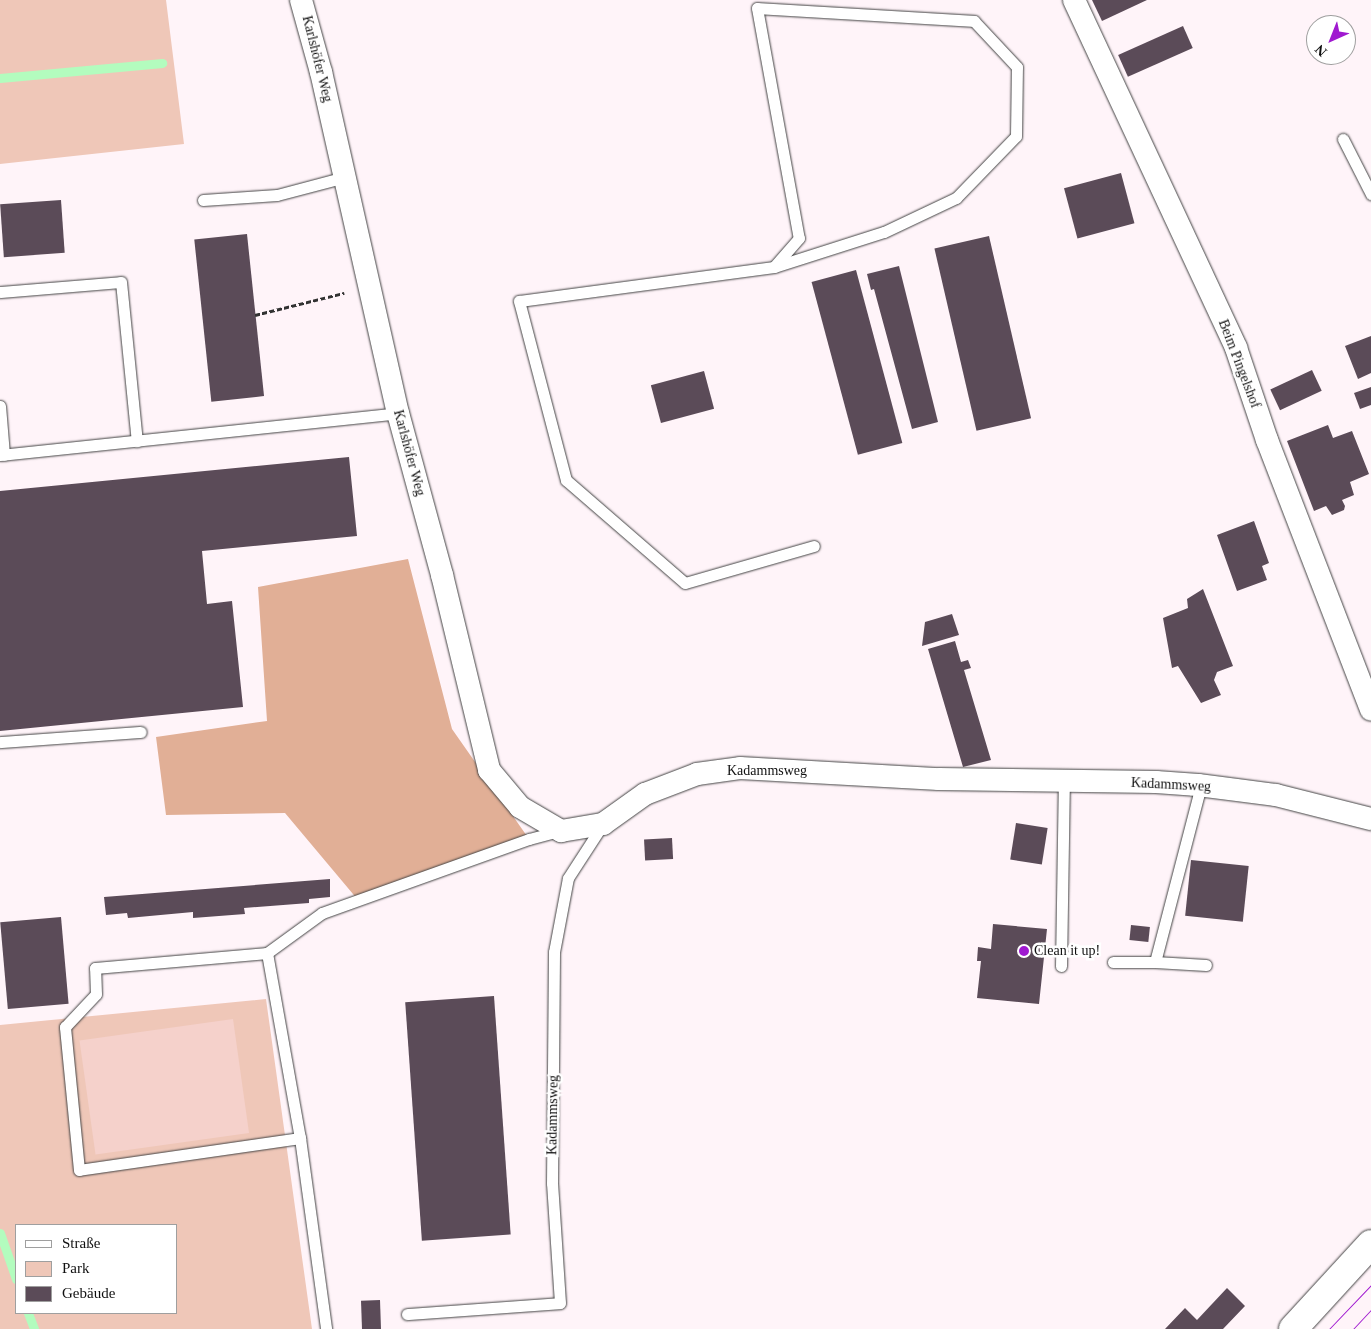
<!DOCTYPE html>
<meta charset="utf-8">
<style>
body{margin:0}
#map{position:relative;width:1371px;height:1329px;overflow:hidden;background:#fff4f9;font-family:Georgia,serif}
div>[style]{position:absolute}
.green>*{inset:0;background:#efc7b8}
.forest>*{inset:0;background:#e1af96}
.pitch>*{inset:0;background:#f5d1cb;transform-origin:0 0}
.stream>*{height:9px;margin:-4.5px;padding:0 4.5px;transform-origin:4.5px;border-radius:4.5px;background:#b3fcbe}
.building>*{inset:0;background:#5b4b58;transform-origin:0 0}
.path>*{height:3px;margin-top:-1.5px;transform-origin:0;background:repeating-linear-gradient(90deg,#323232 0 5px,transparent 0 7.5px)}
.roads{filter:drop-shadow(0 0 1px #434343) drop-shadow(0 0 1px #434343)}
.service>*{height:11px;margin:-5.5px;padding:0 5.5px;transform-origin:5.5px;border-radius:5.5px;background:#fff}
.minor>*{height:22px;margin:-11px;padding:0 11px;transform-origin:11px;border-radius:11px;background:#fff}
.tertiary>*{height:28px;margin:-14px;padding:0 14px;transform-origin:14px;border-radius:14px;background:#fff}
.tram>*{height:1px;margin:-0.5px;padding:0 0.5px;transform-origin:0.5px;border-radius:0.5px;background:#a019d0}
.dots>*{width:14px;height:14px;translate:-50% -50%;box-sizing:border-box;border:2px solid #fff;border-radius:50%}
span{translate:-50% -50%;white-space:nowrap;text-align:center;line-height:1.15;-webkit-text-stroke:5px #fff;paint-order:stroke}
.street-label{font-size:14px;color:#101010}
.poi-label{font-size:14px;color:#101010}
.left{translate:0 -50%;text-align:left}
.legend{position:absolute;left:15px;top:1224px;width:162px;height:90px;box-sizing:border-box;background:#fff;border:1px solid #9f9f9f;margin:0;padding:6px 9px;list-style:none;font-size:15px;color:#101010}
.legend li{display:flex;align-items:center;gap:10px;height:25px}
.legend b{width:25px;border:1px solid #9f9f9f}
.north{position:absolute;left:1306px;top:15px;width:50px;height:50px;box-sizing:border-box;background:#fff;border:1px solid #9f9f9f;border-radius:50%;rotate:224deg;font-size:14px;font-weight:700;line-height:20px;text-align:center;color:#101010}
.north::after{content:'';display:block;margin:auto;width:18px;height:22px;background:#a019d0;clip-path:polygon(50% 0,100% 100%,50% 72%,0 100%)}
</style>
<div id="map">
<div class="green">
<i style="clip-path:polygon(0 0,166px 0,184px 144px,0 164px)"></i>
<i style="clip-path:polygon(evenodd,266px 999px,312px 1329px,0 1329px,0 1025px,266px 999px,16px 1225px,176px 1225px,176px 1313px,16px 1313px,16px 1225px)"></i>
</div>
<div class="forest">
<i style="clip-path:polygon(408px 559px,452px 729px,529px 839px,358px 900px,285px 813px,166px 815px,156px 737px,267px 721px,258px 587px)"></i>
</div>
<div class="pitch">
<i style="left:233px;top:1019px;width:115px;height:155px;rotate:82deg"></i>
</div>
<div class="stream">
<i style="left:0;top:78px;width:163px;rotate:-5.3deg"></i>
<i style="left:0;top:1233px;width:49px;rotate:70.8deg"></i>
<i style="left:28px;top:1313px;width:17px;rotate:69deg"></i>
</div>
<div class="building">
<i style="clip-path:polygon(1092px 0,1147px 0,1102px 21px)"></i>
<i style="left:1183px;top:26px;width:24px;height:71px;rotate:66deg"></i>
<i style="left:1121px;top:173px;width:52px;height:59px;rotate:75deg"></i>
<i style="left:61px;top:200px;width:53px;height:61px;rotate:86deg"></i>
<i style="left:247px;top:234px;width:163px;height:53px;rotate:84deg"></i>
<i style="left:989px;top:236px;width:187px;height:56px;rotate:77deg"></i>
<i style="clip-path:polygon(899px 266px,938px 422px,912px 429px,874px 289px,871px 290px,867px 274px)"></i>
<i style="left:856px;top:270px;width:179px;height:46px;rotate:75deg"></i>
<i style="clip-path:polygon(1371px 336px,1371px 373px,1358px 379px,1345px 346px)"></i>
<i style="left:1312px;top:370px;width:23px;height:46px;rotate:65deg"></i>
<i style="left:704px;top:371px;width:39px;height:55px;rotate:75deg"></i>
<i style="clip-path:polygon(1371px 387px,1371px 405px,1360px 409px,1354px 393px)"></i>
<i style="clip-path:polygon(1328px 425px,1333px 438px,1352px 431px,1369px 474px,1350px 482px,1354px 495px,1342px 500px,1345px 506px,1344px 510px,1332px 515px,1326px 506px,1314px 511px,1287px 441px)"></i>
<i style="clip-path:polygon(349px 457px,357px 536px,202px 551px,207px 604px,232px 601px,243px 707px,0 731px,0 491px)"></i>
<i style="clip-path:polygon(1254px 521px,1269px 563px,1262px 566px,1267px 580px,1237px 591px,1217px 535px)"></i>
<i style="clip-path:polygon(1203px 589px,1233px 666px,1217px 672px,1214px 680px,1221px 695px,1201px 703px,1178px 666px,1172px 668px,1163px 618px,1188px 608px,1187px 599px)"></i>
<i style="clip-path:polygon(952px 614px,959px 635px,922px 646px,925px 622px)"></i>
<i style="clip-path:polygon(955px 641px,961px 662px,968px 660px,971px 668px,964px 670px,991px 760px,963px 767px,928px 649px)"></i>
<i style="left:1016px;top:823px;width:32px;height:37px;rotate:9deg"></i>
<i style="left:672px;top:838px;width:21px;height:28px;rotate:87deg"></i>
<i style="left:1191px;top:860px;width:58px;height:56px;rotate:6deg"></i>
<i style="clip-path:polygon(330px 879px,330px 897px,309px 899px,309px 903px,244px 908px,245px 914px,193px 918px,193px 912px,128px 918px,127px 913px,106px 915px,104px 897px)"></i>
<i style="left:61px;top:917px;width:87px;height:61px;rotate:85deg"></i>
<i style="clip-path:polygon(993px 924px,1047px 929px,1039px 1004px,977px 998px,981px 961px,977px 961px,978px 947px,991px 949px)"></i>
<i style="left:1131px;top:925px;width:19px;height:15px;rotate:6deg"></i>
<i style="left:494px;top:996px;width:239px;height:89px;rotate:86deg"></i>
<i style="clip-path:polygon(1227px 1288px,1245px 1306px,1223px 1329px,1165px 1329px,1185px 1308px,1197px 1320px)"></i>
<i style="left:380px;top:1300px;width:29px;height:19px;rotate:88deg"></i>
</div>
<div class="path">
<i style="left:255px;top:315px;width:92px;rotate:-13.9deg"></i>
</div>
<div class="roads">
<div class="service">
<i style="left:1343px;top:139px;width:62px;rotate:63deg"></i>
<i style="left:203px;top:200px;width:74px;rotate:-3.9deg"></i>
<i style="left:277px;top:195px;width:70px;rotate:-14.8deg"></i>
<i style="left:774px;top:267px;width:115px;rotate:-17.7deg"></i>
<i style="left:884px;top:232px;width:80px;rotate:-25.3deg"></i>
<i style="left:956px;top:198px;width:86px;rotate:-45.9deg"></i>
<i style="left:1016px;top:136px;width:69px;rotate:-89.2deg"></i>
<i style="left:1017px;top:67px;width:63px;rotate:-133.1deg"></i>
<i style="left:974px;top:21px;width:217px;rotate:-176.6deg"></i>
<i style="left:757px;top:8px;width:234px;rotate:79.7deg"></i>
<i style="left:799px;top:238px;width:38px;rotate:131deg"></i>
<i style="left:774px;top:267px;width:257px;rotate:172.4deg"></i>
<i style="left:519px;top:301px;width:185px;rotate:75.3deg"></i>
<i style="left:566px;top:480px;width:157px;rotate:40.9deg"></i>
<i style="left:685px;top:583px;width:134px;rotate:-16deg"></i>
<i style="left:0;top:292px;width:121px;rotate:-4.7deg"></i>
<i style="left:121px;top:282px;width:160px;rotate:84.3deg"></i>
<i style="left:0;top:406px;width:49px;rotate:85.3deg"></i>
<i style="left:0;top:455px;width:400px;rotate:-6deg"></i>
<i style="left:0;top:742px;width:141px;rotate:-4.1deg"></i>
<i style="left:267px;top:953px;width:188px;rotate:79.9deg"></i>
<i style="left:300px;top:1138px;width:193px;rotate:82.2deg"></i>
<i style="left:1113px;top:962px;width:42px"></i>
<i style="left:1155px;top:962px;width:183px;rotate:-75.4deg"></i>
<i style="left:1155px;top:962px;width:51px;rotate:3.4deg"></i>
<i style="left:1061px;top:966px;width:184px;rotate:-89.1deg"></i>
<i style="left:300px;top:1138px;width:223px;rotate:171.8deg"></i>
<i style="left:79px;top:1170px;width:144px;rotate:-95.6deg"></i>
<i style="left:65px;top:1027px;width:45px;rotate:-46.8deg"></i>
<i style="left:96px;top:994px;width:26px;rotate:-92deg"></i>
<i style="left:95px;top:968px;width:173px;rotate:-5deg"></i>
<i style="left:267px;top:953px;width:68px;rotate:-36deg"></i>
<i style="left:322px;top:913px;width:220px;rotate:-19.7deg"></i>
<i style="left:529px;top:839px;width:30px;rotate:-15deg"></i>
<i style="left:407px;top:1314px;width:153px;rotate:-4.1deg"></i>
<i style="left:560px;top:1303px;width:120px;rotate:-93.8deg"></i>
<i style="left:552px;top:1183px;width:231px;rotate:-89.5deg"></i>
<i style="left:554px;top:952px;width:75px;rotate:-79.3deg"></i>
<i style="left:568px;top:878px;width:64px;rotate:-57.1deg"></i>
</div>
<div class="minor">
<i style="left:301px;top:0;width:75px;rotate:74.5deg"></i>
<i style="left:321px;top:72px;width:350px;rotate:77.3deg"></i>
<i style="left:398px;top:413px;width:168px;rotate:74.8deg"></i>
<i style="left:442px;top:575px;width:201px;rotate:76.4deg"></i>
<i style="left:489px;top:770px;width:48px;rotate:50deg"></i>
<i style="left:520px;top:807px;width:48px;rotate:30.3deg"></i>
<i style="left:561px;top:831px;width:43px;rotate:-9.5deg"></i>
<i style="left:603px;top:824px;width:52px;rotate:-35.5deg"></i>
<i style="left:645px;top:794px;width:56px;rotate:-21deg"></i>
<i style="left:697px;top:774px;width:43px;rotate:-7.9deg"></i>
<i style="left:740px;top:768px;width:199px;rotate:3.2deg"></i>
<i style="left:939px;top:779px;width:217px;rotate:0.8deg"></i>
<i style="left:1156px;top:782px;width:42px;rotate:4.1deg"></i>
<i style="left:1198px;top:785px;width:79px;rotate:7.3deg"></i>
<i style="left:1276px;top:795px;width:98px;rotate:14.2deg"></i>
<i style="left:1074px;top:0;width:384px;rotate:65deg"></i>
<i style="left:1236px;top:348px;width:97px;rotate:71.4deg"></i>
<i style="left:1267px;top:440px;width:289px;rotate:68.9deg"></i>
</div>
<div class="tertiary">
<i style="left:1293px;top:1329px;width:115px;rotate:-47.5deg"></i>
</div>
</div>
<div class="tram">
<i style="left:1329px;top:1329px;width:61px;rotate:-46.3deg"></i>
<i style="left:1353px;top:1329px;width:26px;rotate:-47deg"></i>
</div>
<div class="dots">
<i style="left:1024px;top:951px;background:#a019d0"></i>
</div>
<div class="street-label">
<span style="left:317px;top:59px;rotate:76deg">Karlshöfer Weg</span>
<span style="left:1239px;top:364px;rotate:69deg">Beim Pingelshof</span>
<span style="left:409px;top:453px;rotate:75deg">Karlshöfer Weg</span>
<span style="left:767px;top:771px">Kadammsweg</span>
<span style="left:1171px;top:785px;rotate:3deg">Kadammsweg</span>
<span style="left:553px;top:1115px;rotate:-89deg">Kadammsweg</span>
</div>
<div class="poi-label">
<span class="left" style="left:1034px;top:951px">Clean it up!</span>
</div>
<ul class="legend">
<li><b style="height:6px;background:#fff"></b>Straße</li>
<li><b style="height:14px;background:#efc7b8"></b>Park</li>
<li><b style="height:14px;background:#5b4b58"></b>Gebäude</li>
</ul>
<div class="north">N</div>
</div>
